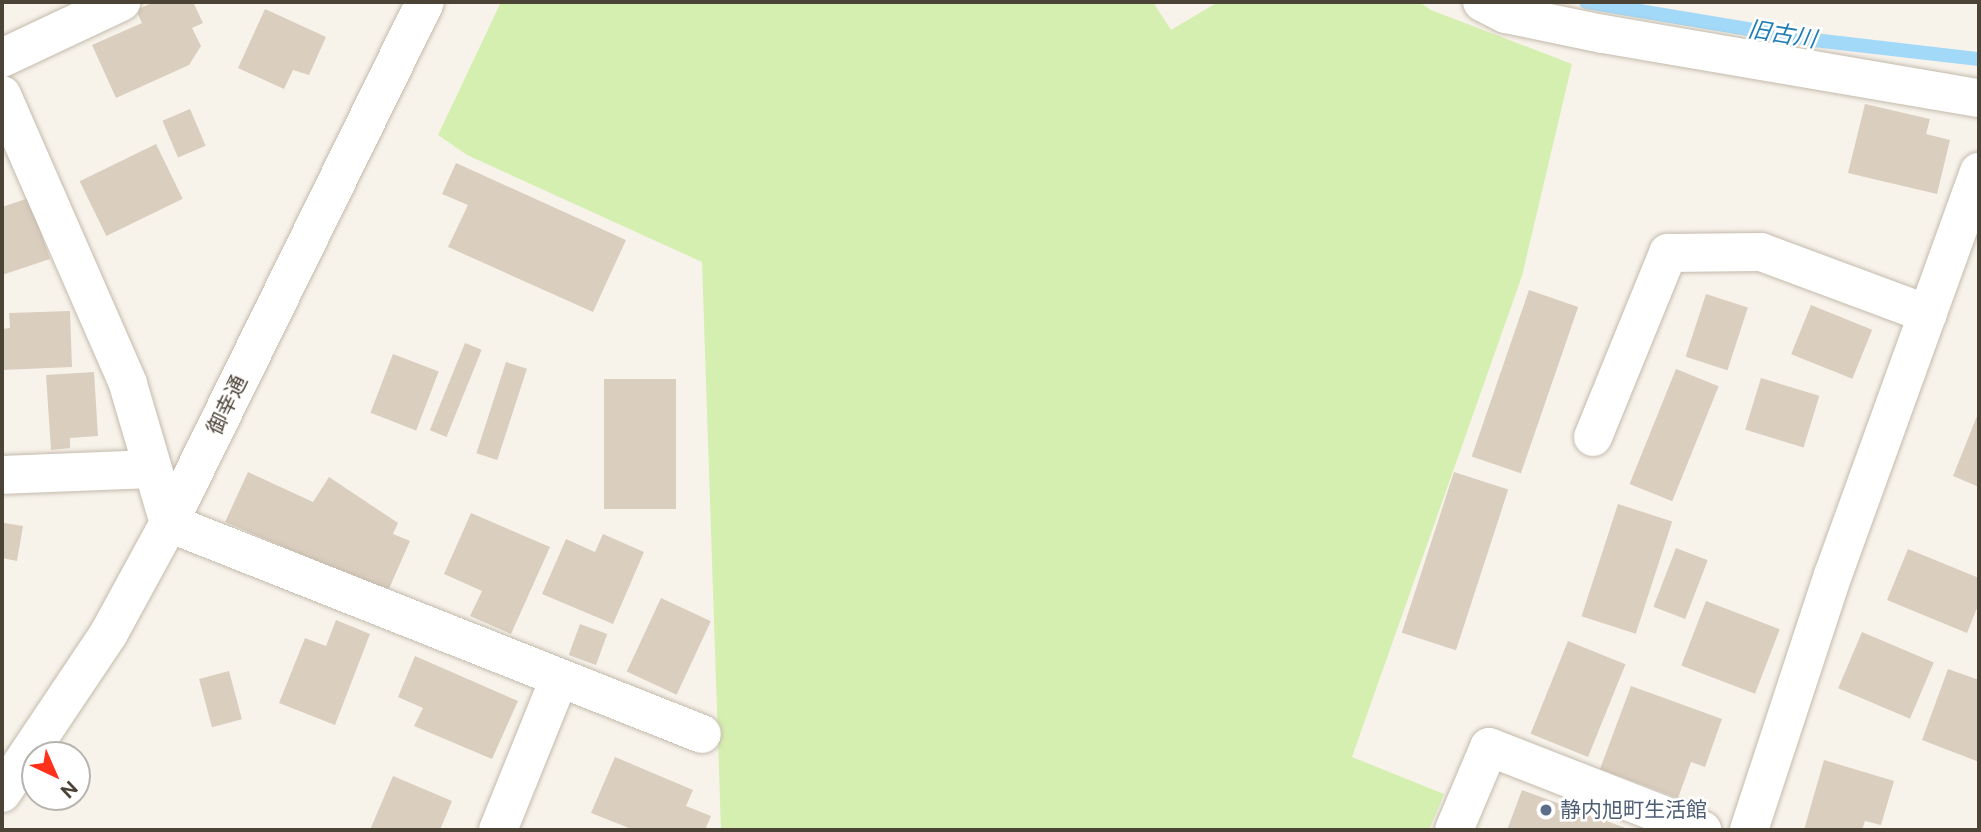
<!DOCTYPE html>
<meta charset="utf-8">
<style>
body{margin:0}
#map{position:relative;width:1981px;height:832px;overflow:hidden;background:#f7f3eb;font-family:"Public Sans","Noto Sans JP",sans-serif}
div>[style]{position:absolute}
.green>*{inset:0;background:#d5efb0}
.stream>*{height:14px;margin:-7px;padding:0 7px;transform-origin:7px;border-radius:7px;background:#a2d9f9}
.building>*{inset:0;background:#dacebf;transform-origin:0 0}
.roads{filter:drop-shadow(0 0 2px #c4baac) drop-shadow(0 0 2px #c4baac)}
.minor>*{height:38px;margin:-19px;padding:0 19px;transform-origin:19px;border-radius:19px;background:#fff}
.dots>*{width:19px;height:19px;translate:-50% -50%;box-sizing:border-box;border:4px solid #fff;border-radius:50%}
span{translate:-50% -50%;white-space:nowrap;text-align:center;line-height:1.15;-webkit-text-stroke:5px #fff;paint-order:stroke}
.street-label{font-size:21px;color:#4c4337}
.service-label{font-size:21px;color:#4e5e75}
.left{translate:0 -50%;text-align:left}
.water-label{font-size:23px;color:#207db5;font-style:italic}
.frame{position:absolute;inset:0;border:4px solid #4c4337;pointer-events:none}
.north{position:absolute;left:21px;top:741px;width:70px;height:70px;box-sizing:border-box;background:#fff;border:2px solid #b7b4af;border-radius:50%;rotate:136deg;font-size:19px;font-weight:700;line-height:28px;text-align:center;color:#4c4337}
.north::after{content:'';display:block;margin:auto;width:24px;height:32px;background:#ff311a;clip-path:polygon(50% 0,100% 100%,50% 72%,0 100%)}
</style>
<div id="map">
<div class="green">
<i style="clip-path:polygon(501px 2px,1153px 2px,1171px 30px,1218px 2px,1419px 2px,1431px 10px,1572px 64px,1522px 276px,1352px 757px,1444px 794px,1429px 830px,721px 830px,702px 262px,467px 155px,438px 135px)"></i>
</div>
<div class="stream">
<i style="left:1586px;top:2px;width:231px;rotate:9.5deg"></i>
<i style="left:1814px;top:40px;width:166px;rotate:6.6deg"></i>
</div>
<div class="building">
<i style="clip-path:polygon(154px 2px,193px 2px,203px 23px,192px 28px,201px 46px,189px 65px,116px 98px,92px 45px,142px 23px,136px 10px)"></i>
<i style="clip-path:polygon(265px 9px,326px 37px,309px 75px,293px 70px,284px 89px,238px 68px)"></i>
<i style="clip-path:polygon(1865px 104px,1930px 119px,1926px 134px,1950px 140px,1937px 194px,1848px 173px)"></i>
<i style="left:190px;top:109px;width:40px;height:30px;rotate:67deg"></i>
<i style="left:156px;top:144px;width:61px;height:85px;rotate:64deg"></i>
<i style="clip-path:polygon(456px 163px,626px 240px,593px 312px,448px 247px,468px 205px,442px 194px)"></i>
<i style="clip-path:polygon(29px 198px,50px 259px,2px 275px,2px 207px)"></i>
<i style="left:1529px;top:290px;width:52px;height:176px;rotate:19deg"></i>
<i style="left:1706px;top:294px;width:44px;height:66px;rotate:18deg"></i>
<i style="left:1811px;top:305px;width:66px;height:53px;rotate:22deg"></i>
<i style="clip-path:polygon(70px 311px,72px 367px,2px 370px,2px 329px,10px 328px,9px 313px)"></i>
<i style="left:465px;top:343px;width:18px;height:94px;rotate:22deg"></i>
<i style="left:393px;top:354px;width:49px;height:63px;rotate:21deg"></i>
<i style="left:506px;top:362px;width:22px;height:96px;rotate:18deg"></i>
<i style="left:1676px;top:369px;width:46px;height:124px;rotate:22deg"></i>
<i style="clip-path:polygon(94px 372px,98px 436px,70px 438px,70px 448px,51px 450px,46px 375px)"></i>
<i style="left:1761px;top:378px;width:61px;height:54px;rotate:17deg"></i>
<i style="left:604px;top:379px;width:72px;height:130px"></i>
<i style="clip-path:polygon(1979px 411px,1979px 487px,1953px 476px)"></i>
<i style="clip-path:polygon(248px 472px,313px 502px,329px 477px,398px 523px,393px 534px,410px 541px,388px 591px,225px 522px)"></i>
<i style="left:1454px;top:472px;width:57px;height:169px;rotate:18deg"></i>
<i style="left:1618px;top:504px;width:57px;height:118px;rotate:18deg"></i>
<i style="clip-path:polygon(471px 513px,550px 547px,511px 634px,470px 616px,482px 591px,444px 574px)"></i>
<i style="clip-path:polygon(4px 523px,23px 526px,17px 561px,2px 558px)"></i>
<i style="clip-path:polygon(603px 534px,644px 552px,613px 624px,542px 594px,566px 539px,595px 552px)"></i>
<i style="left:1676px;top:548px;width:34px;height:63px;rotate:21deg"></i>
<i style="clip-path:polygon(1908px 549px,1979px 578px,1979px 603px,1967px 633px,1887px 600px)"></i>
<i style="left:661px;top:598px;width:55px;height:81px;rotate:25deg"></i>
<i style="left:1706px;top:601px;width:79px;height:69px;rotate:21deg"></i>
<i style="clip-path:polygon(336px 620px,370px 634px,335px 725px,279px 703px,305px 638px,326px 646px)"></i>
<i style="left:580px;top:624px;width:29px;height:33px;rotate:20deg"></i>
<i style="left:1862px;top:632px;width:78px;height:61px;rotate:23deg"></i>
<i style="left:1568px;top:641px;width:62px;height:100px;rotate:22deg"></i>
<i style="clip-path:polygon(415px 656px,518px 701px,492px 759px,414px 726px,423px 708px,398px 697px)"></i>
<i style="clip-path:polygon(1948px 669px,1979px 680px,1979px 762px,1922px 740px)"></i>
<i style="left:229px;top:671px;width:50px;height:31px;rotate:75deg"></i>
<i style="clip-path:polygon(1631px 686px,1722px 719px,1705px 767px,1691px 762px,1678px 798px,1600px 769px)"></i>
<i style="clip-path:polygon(615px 757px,693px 790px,686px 806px,711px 816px,705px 830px,634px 830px,591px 813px)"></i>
<i style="clip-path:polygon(1824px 760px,1894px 781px,1881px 825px,1865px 821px,1862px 830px,1804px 830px)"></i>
<i style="clip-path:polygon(393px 776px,452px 801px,440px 830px,370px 830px)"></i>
<i style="clip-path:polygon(1522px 790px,1631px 830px,1507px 830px)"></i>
</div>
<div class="roads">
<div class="minor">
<i style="left:1482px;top:2px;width:27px;rotate:27deg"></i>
<i style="left:1506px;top:14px;width:99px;rotate:11.7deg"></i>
<i style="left:1603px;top:34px;width:381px;rotate:9.7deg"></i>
<i style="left:2px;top:58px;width:132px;rotate:-25.2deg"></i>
<i style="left:2px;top:95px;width:315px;rotate:66.4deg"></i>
<i style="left:128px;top:384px;width:145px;rotate:73.6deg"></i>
<i style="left:1593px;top:437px;width:199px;rotate:-67.8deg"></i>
<i style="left:1668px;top:253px;width:93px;rotate:-0.6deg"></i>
<i style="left:1761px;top:252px;width:178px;rotate:20.4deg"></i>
<i style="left:2px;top:475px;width:150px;rotate:-2.3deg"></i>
<i style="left:169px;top:523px;width:573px;rotate:21.6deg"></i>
<i style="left:2px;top:793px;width:192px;rotate:-56.2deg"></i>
<i style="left:109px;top:633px;width:125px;rotate:-61.4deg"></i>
<i style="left:169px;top:523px;width:580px;rotate:-63.83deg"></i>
<i style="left:498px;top:830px;width:163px;rotate:-68deg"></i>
<i style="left:1454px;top:830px;width:90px;rotate:-67.1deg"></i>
<i style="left:1489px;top:747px;width:229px;rotate:21.3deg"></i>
<i style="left:1749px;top:830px;width:268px;rotate:-71.8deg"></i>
<i style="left:1833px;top:575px;width:429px;rotate:-70.1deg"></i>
</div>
</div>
<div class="dots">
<i style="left:1546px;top:810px;background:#5c6f8a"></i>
</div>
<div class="street-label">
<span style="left:227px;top:405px;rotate:-64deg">御幸通</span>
</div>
<div class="service-label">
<span class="left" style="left:1560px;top:810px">静内旭町生活館</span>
</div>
<div class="water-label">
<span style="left:1782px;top:34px;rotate:9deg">旧古川</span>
</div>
<div class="frame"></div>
<div class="north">N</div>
</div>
